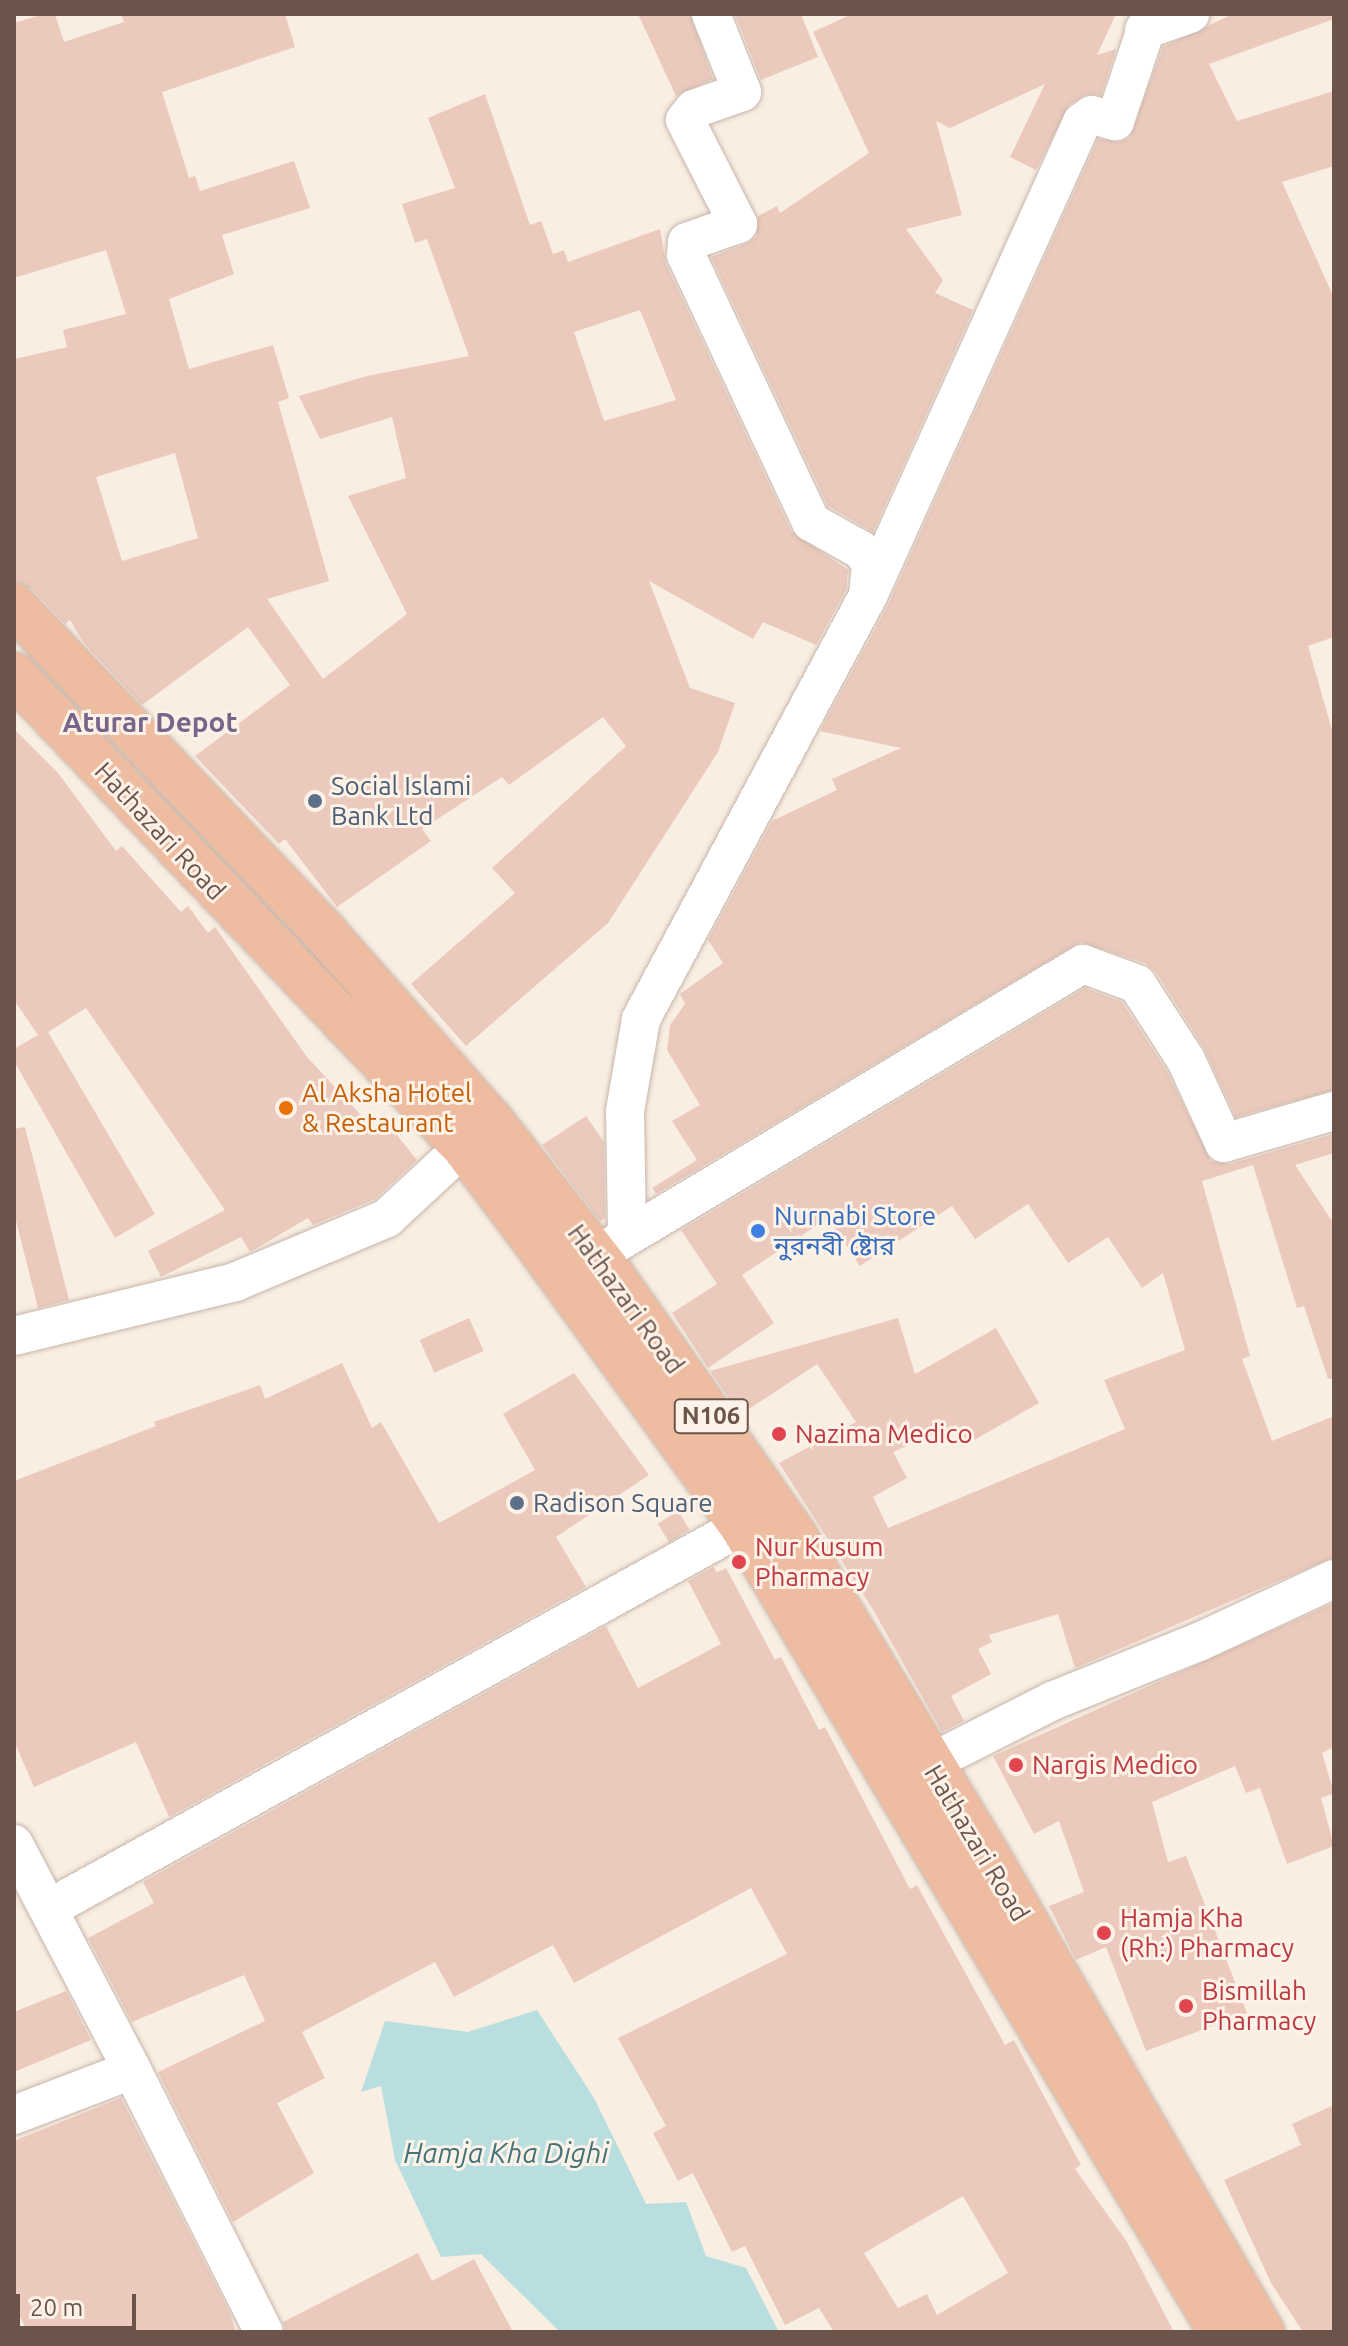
<!DOCTYPE html>
<meta charset="utf-8">
<style>
body{margin:0}
#map{position:relative;width:1348px;height:2346px;overflow:hidden;background:#f9eee2;font-family:Ubuntu,"Noto Sans Bengali",sans-serif}
div>[style]{position:absolute}
.water>*{inset:0;background:#b9dedf}
.building>*{inset:0;background:#ebcabd;transform-origin:0 0}
.roads{filter:drop-shadow(0 0 2px #c8b5aa) drop-shadow(0 0 2px #c8b5aa)}
.minor>*{height:38px;margin:-19px;padding:0 19px;transform-origin:19px;border-radius:19px;background:#fff}
.trunk>*{height:44px;margin:-22px;padding:0 22px;transform-origin:22px;border-radius:22px;background:#eebca0}
.dots>*{width:22px;height:22px;translate:-50% -50%;box-sizing:border-box;border:4px solid #fcf2e7;border-radius:50%}
span{translate:-50% -50%;white-space:nowrap;text-align:center;line-height:1.15;-webkit-text-stroke:6px #fcf2e7;paint-order:stroke}
.shield-label span{padding:2px 6px;background:#fcf2e7;border:2px solid;border-radius:6px;-webkit-text-stroke-width:0}
.shield-label{font-size:24px;color:#6d544b;font-weight:700}
.service-label{font-size:26px;color:#4e5e75}
.left{translate:0 -50%;text-align:left}
.street-label{font-size:26px;color:#6d544b}
.food-label{font-size:26px;color:#c56008}
.shop-label{font-size:26px;color:#366cbe}
.health-label{font-size:26px;color:#be3a42}
.neighbourhood-label{font-size:28px;color:#79648a;font-weight:700}
.water-label{font-size:28px;color:#457478;font-style:italic}
.frame{position:absolute;inset:0;border:16px solid #6d544b;pointer-events:none}
.scale{position:absolute;left:16px;top:2294px;width:120px;height:36px;box-sizing:border-box;border:4px solid #6d544b;border-top:0;padding-left:10px;font-size:24px;line-height:28px;white-space:nowrap;color:#6d544b;-webkit-text-stroke:6px #fcf2e7;paint-order:stroke}
</style>
<div id="map">
<div class="water">
<i style="clip-path:polygon(537px 2010px,594px 2098px,646px 2204px,686px 2202px,706px 2256px,746px 2268px,779px 2332px,560px 2332px,481px 2254px,441px 2257px,395px 2160px,381px 2086px,361px 2092px,385px 2021px,468px 2032px)"></i>
</div>
<div class="building">
<i style="clip-path:polygon(evenodd,44px 14px,55px 14px,64px 42px,124px 22px,121px 14px,285px 14px,295px 47px,162px 92px,189px 178px,195px 176px,200px 191px,294px 161px,310px 208px,222px 235px,234px 274px,169px 299px,189px 369px,273px 345px,289px 398px,278px 402px,329px 581px,267px 599px,323px 679px,407px 614px,348px 496px,406px 478px,392px 417px,320px 439px,299px 396px,367px 376px,469px 356px,427px 239px,415px 243px,402px 204px,455px 188px,428px 118px,485px 94px,530px 225px,541px 221px,553px 254px,564px 250px,568px 262px,660px 229px,666px 264px,791px 531px,848px 570px,846px 590px,816px 645px,763px 622px,753px 639px,649px 581px,690px 688px,735px 703px,718px 752px,608px 923px,466px 1046px,411px 984px,515px 893px,492px 868px,626px 746px,603px 717px,509px 785px,502px 777px,422px 829px,431px 841px,337px 907px,285px 839px,279px 844px,195px 756px,290px 685px,248px 627px,142px 705px,83px 642px,70px 620px,65px 624px,32px 589px,15px 582px,14px 359px,67px 347px,63px 330px,126px 314px,106px 250px,14px 278px,14px 23px,44px 14px,640px 310px,676px 400px,604px 421px,574px 332px,640px 310px,44px 14px,175px 453px,198px 538px,122px 561px,96px 477px,175px 453px)"></i>
<i style="clip-path:polygon(638px 14px,690px 14px,713px 79px,676px 96px)"></i>
<i style="clip-path:polygon(735px 14px,801px 14px,818px 57px,761px 80px)"></i>
<i style="clip-path:polygon(852px 14px,1116px 14px,1097px 55px,1116px 49px,1101px 95px,1087px 94px,1069px 105px,1036px 170px,1010px 157px,1045px 84px,950px 128px,936px 121px,962px 215px,906px 229px,943px 280px,935px 293px,973px 310px,873px 532px,828px 506px,711px 257px,746px 244px,756px 237px,758px 216px,777px 206px,780px 213px,869px 153px,813px 32px)"></i>
<i style="clip-path:polygon(1233px 14px,1334px 14px,1334px 19px,1209px 64px,1237px 121px,1334px 91px,1334px 166px,1282px 182px,1334px 298px,1334px 637px,1308px 646px,1334px 737px,1334px 1090px,1236px 1117px,1204px 1048px,1156px 972px,1145px 963px,1080px 942px,656px 1194px,652px 1188px,697px 1160px,672px 1121px,700px 1105px,667px 1050px,670px 1025px,685px 1004px,680px 994px,723px 963px,708px 940px,772px 821px,837px 790px,832px 779px,901px 748px,820px 731px,888px 605px,1098px 139px,1120px 142px,1130px 137px,1163px 47px)"></i>
<i style="clip-path:polygon(14px 729px,58px 773px,116px 851px,122px 846px,181px 912px,188px 906px,208px 933px,215px 927px,307px 1057px,373px 1128px,384px 1119px,417px 1160px,375px 1199px,313px 1225px,308px 1218px,250px 1252px,241px 1237px,161px 1277px,148px 1251px,225px 1210px,86px 1008px,48px 1032px,155px 1214px,115px 1238px,14px 1061px,14px 1049px,38px 1035px,14px 1000px)"></i>
<i style="clip-path:polygon(1085px 988px,1122px 1002px,1167px 1071px,1211px 1161px,1230px 1164px,1334px 1134px,1334px 1153px,1295px 1165px,1334px 1224px,1334px 1378px,1328px 1379px,1304px 1306px,1297px 1308px,1253px 1165px,1202px 1181px,1250px 1356px,1242px 1359px,1272px 1441px,1334px 1416px,1334px 1557px,1075px 1668px,1058px 1614px,989px 1635px,992px 1642px,978px 1649px,991px 1674px,951px 1696px,964px 1721px,942px 1732px,872px 1608px,779px 1463px,856px 1422px,817px 1364px,740px 1415px,710px 1371px,898px 1318px,915px 1374px,996px 1328px,1039px 1403px,967px 1444px,956px 1425px,893px 1452px,907px 1478px,873px 1497px,888px 1528px,1125px 1429px,1104px 1380px,1185px 1350px,1163px 1273px,1142px 1288px,1108px 1237px,1068px 1263px,1028px 1204px,975px 1239px,952px 1206px,860px 1266px,828px 1218px,742px 1275px,774px 1323px,708px 1368px,672px 1313px,717px 1284px,681px 1230px)"></i>
<i style="clip-path:polygon(586px 1116px,604px 1142px,605px 1218px,600px 1221px,542px 1145px)"></i>
<i style="clip-path:polygon(25px 1127px,69px 1300px,38px 1308px,14px 1213px,14px 1129px)"></i>
<i style="left:469px;top:1318px;width:36px;height:54px;rotate:66deg"></i>
<i style="clip-path:polygon(342px 1363px,372px 1428px,381px 1422px,439px 1523px,535px 1470px,503px 1414px,574px 1373px,649px 1475px,556px 1537px,586px 1587px,169px 1817px,136px 1742px,34px 1787px,14px 1741px,14px 1481px,156px 1426px,154px 1422px,260px 1385px,265px 1399px)"></i>
<i style="left:678px;top:1511px;width:22px;height:24px;rotate:58deg"></i>
<i style="clip-path:polygon(evenodd,713px 1567px,717px 1572px,726px 1568px,775px 1660px,781px 1657px,819px 1730px,825px 1727px,910px 1889px,917px 1885px,1005px 2045px,1014px 2040px,1081px 2165px,1075px 2169px,1127px 2242px,1174px 2332px,834px 2332px,819px 2308px,785px 2325px,745px 2246px,732px 2252px,693px 2173px,678px 2181px,653px 2133px,666px 2126px,618px 2038px,787px 1954px,751px 1888px,574px 1983px,553px 1945px,454px 1997px,435px 1962px,302px 2032px,325px 2078px,277px 2103px,314px 2173px,233px 2222px,158px 2072px,265px 2021px,244px 1975px,132px 2022px,88px 1938px,154px 1903px,143px 1882px,606px 1626px,638px 1688px,721px 1644px,688px 1581px,713px 1567px,963px 2196px,1008px 2273px,937px 2315px,927px 2294px,898px 2308px,864px 2253px,963px 2196px)"></i>
<i style="clip-path:polygon(1334px 1603px,1334px 1747px,1322px 1753px,1334px 1793px,1321px 1798px,1334px 1846px,1287px 1864px,1260px 1788px,1246px 1793px,1235px 1766px,1152px 1802px,1168px 1862px,1186px 1856px,1247px 2013px,1146px 2051px,1106px 1947px,1076px 1960px,1049px 1906px,1084px 1892px,1059px 1821px,1034px 1834px,993px 1756px)"></i>
<i style="clip-path:polygon(66px 1991px,91px 2040px,14px 2072px,14px 2012px)"></i>
<i style="clip-path:polygon(121px 2098px,229px 2311px,236px 2332px,28px 2332px,14px 2305px,14px 2141px)"></i>
<i style="clip-path:polygon(1334px 2105px,1334px 2332px,1303px 2332px,1271px 2283px,1224px 2180px,1301px 2145px,1292px 2124px)"></i>
<i style="clip-path:polygon(418px 2253px,432px 2281px,474px 2259px,513px 2332px,286px 2332px,283px 2322px)"></i>
</div>
<div class="roads">
<div class="minor">
<i style="left:711px;top:14px;width:84px;rotate:68.3deg"></i>
<i style="left:742px;top:92px;width:51px;rotate:160.5deg"></i>
<i style="left:694px;top:109px;width:14px;rotate:129deg"></i>
<i style="left:685px;top:120px;width:117px;rotate:63deg"></i>
<i style="left:738px;top:224px;width:54px;rotate:160.6deg"></i>
<i style="left:687px;top:242px;width:13px;rotate:94deg"></i>
<i style="left:686px;top:255px;width:295px;rotate:64.9deg"></i>
<i style="left:811px;top:522px;width:57px;rotate:29.2deg"></i>
<i style="left:861px;top:550px;width:16px;rotate:52deg"></i>
<i style="left:871px;top:563px;width:32px;rotate:95deg"></i>
<i style="left:1144px;top:30px;width:49px;rotate:-19.2deg"></i>
<i style="left:627px;top:1235px;width:124px;rotate:-90.9deg"></i>
<i style="left:625px;top:1111px;width:93px;rotate:-80.1deg"></i>
<i style="left:641px;top:1019px;width:480px;rotate:-61.8deg"></i>
<i style="left:868px;top:596px;width:520px;rotate:-65.7deg"></i>
<i style="left:1082px;top:122px;width:12px;rotate:-35deg"></i>
<i style="left:1092px;top:115px;width:24px;rotate:15deg"></i>
<i style="left:1115px;top:121px;width:113px;rotate:-71.4deg"></i>
<i style="left:610px;top:1247px;width:551px;rotate:-30.89deg"></i>
<i style="left:1083px;top:964px;width:58px;rotate:20.3deg"></i>
<i style="left:1137px;top:984px;width:90px;rotate:57.2deg"></i>
<i style="left:1186px;top:1060px;width:91px;rotate:65.4deg"></i>
<i style="left:1224px;top:1143px;width:115px;rotate:-16.2deg"></i>
<i style="left:14px;top:1336px;width:228px;rotate:-13.7deg"></i>
<i style="left:235px;top:1282px;width:165px;rotate:-22.8deg"></i>
<i style="left:387px;top:1218px;width:132px;rotate:-42.9deg"></i>
<i style="left:928px;top:1764px;width:139px;rotate:-26.9deg"></i>
<i style="left:1052px;top:1701px;width:158px;rotate:-21.9deg"></i>
<i style="left:1199px;top:1642px;width:149px;rotate:-25deg"></i>
<i style="left:14px;top:1844px;width:255px;rotate:62.4deg"></i>
<i style="left:48px;top:1909px;width:793px;rotate:-28.89deg"></i>
<i style="left:14px;top:2115px;width:126px;rotate:-20.9deg"></i>
<i style="left:132px;top:2070px;width:293px;rotate:63.3deg"></i>
</div>
<div class="trunk">
<i style="left:14px;top:606px;width:453px;rotate:46.4deg"></i>
<i style="left:326px;top:934px;width:249px;rotate:48.6deg"></i>
<i style="left:491px;top:1121px;width:197px;rotate:52deg"></i>
<i style="left:612px;top:1276px;width:317px;rotate:54.9deg"></i>
<i style="left:794px;top:1535px;width:382px;rotate:58.9deg"></i>
<i style="left:991px;top:1862px;width:543px;rotate:60.03deg"></i>
<i style="left:14px;top:675px;width:654px;rotate:46.36deg"></i>
<i style="left:465px;top:1148px;width:130px;rotate:53.1deg"></i>
<i style="left:543px;top:1252px;width:339px;rotate:54deg"></i>
<i style="left:742px;top:1526px;width:938px;rotate:59.28deg"></i>
</div>
</div>
<div class="dots">
<i style="left:315px;top:801px;background:#5c6f8a"></i>
<i style="left:286px;top:1108px;background:#e8710a"></i>
<i style="left:758px;top:1231px;background:#3f7fe0"></i>
<i style="left:779px;top:1434px;background:#e0444e"></i>
<i style="left:517px;top:1503px;background:#5c6f8a"></i>
<i style="left:739px;top:1562px;background:#e0444e"></i>
<i style="left:1016px;top:1765px;background:#e0444e"></i>
<i style="left:1104px;top:1933px;background:#e0444e"></i>
<i style="left:1186px;top:2006px;background:#e0444e"></i>
</div>
<div class="shield-label">
<span style="left:711px;top:1416px">N106</span>
</div>
<div class="service-label">
<span class="left" style="left:331px;top:801px">Social Islami<br>Bank Ltd</span>
<span class="left" style="left:533px;top:1503px">Radison Square</span>
</div>
<div class="street-label">
<span style="left:160px;top:831px;rotate:47deg">Hathazari Road</span>
<span style="left:626px;top:1299px;rotate:54deg">Hathazari Road</span>
<span style="left:977px;top:1843px;rotate:59deg">Hathazari Road</span>
</div>
<div class="food-label">
<span class="left" style="left:302px;top:1108px">Al Aksha Hotel<br>&amp; Restaurant</span>
</div>
<div class="shop-label">
<span class="left" style="left:774px;top:1231px">Nurnabi Store<br>নুরনবী ষ্টোর</span>
</div>
<div class="health-label">
<span class="left" style="left:795px;top:1434px">Nazima Medico</span>
<span class="left" style="left:755px;top:1562px">Nur Kusum<br>Pharmacy</span>
<span class="left" style="left:1032px;top:1765px">Nargis Medico</span>
<span class="left" style="left:1120px;top:1933px">Hamja Kha<br>(Rh:) Pharmacy</span>
<span class="left" style="left:1202px;top:2006px">Bismillah<br>Pharmacy</span>
</div>
<div class="neighbourhood-label">
<span style="left:150px;top:722px">Aturar Depot</span>
</div>
<div class="water-label">
<span style="left:506px;top:2153px">Hamja Kha Dighi</span>
</div>
<div class="frame"></div>
<div class="scale">20 m</div>
</div>
